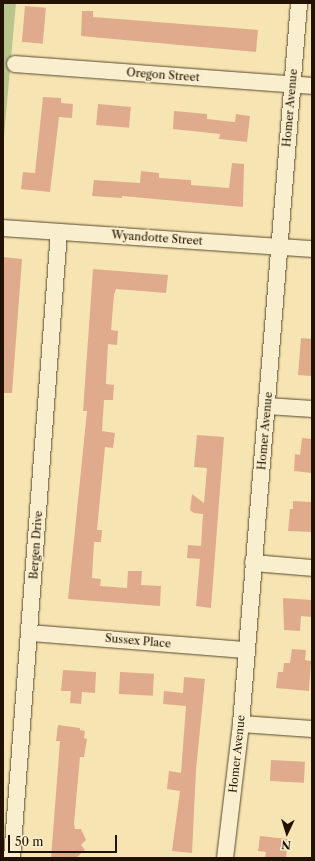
<!DOCTYPE html>
<style>
body{margin:0}
#map{position:relative;width:315px;height:861px;overflow:hidden;background:#f6e5b2;font-family:"Libre Caslon Text",serif}
div>[style]{position:absolute}
.green>*{inset:0;background:#bac58e}
.building>*{inset:0;background:#e0ab8d;transform-origin:0 0}
.roads{filter:drop-shadow(0 0 1px #58472c) drop-shadow(0 0 1px #58472c)}
.street>*{height:16px;margin:-8px;padding:0 8px;transform-origin:8px;border-radius:8px;background:#f9eecd}
span{translate:-50% -50%;white-space:nowrap;text-align:center;line-height:1.15;-webkit-text-stroke:4px #f9eecd;paint-order:stroke}
.street-label{font-size:11px;color:#241200}
.frame{position:absolute;inset:0;border:4px solid #241200;pointer-events:none}
.north{position:absolute;left:267px;top:813px;width:40px;height:40px;-webkit-text-stroke:3px #f9eecd;paint-order:stroke;rotate:184deg;font-size:11px;font-weight:700;line-height:16px;text-align:center;color:#241200}
.north::after{content:'';display:block;margin:auto;width:14px;height:18px;background:#241200;clip-path:polygon(50% 0,100% 100%,50% 72%,0 100%)}
.scale{position:absolute;left:8px;top:835px;width:109px;height:18px;box-sizing:border-box;border:2px solid #241200;border-top:0;padding-left:5px;font-size:12px;line-height:14px;white-space:nowrap;color:#241200;-webkit-text-stroke:3px #f9eecd;paint-order:stroke}
</style>
<div id="map">
<div class="green">
<i style="clip-path:polygon(3px 3px,16px 3px,3px 147px)"></i>
</div>
<div class="building">
<i style="left:25px;top:6px;width:21px;height:36px;rotate:5deg"></i>
<i style="clip-path:polygon(82px 11px,93px 11px,93px 17px,258px 30px,256px 52px,81px 36px)"></i>
<i style="clip-path:polygon(43px 97px,61px 98px,61px 103px,73px 104px,72px 118px,59px 117px,50px 192px,21px 189px,23px 172px,35px 173px)"></i>
<i style="left:98px;top:104px;width:33px;height:21px;rotate:5deg"></i>
<i style="clip-path:polygon(174px 111px,207px 114px,207px 119px,235px 122px,236px 114px,250px 116px,247px 142px,219px 139px,220px 134px,173px 129px)"></i>
<i style="clip-path:polygon(232px 163px,244px 164px,243px 207px,122px 196px,122px 198px,92px 196px,94px 180px,140px 183px,141px 171px,159px 173px,159px 178px,191px 180px,191px 185px,229px 188px)"></i>
<i style="clip-path:polygon(3px 257px,22px 259px,12px 393px,3px 393px)"></i>
<i style="clip-path:polygon(93px 269px,168px 275px,166px 293px,116px 289px,114px 295px,111px 330px,118px 331px,117px 345px,108px 344px,106px 380px,106px 384px,114px 385px,113px 400px,104px 400px,102px 431px,115px 433px,113px 448px,105px 447px,97px 530px,102px 530px,101px 542px,94px 542px,92px 578px,101px 579px,100px 586px,127px 588px,128px 571px,142px 571px,141px 585px,161px 586px,160px 606px,68px 599px,87px 411px,83px 411px)"></i>
<i style="clip-path:polygon(301px 338px,312px 339px,312px 376px,298px 375px)"></i>
<i style="clip-path:polygon(197px 435px,224px 437px,211px 608px,196px 606px,200px 559px,187px 558px,188px 545px,201px 546px,203px 514px,194px 513px,190px 510px,192px 494px,204px 503px,207px 468px,194px 467px)"></i>
<i style="clip-path:polygon(302px 438px,312px 439px,312px 473px,294px 471px,295px 454px,300px 455px)"></i>
<i style="clip-path:polygon(293px 501px,312px 502px,312px 532px,288px 531px,290px 509px,293px 509px)"></i>
<i style="clip-path:polygon(283px 598px,312px 600px,312px 617px,301px 616px,300px 631px,284px 630px)"></i>
<i style="clip-path:polygon(292px 649px,306px 650px,305px 660px,311px 661px,309px 691px,276px 688px,278px 672px,283px 672px,284px 663px,290px 663px)"></i>
<i style="clip-path:polygon(63px 670px,96px 672px,95px 693px,82px 692px,81px 704px,70px 703px,71px 691px,61px 691px)"></i>
<i style="left:120px;top:672px;width:34px;height:22px;rotate:3deg"></i>
<i style="clip-path:polygon(184px 677px,205px 679px,196px 770px,192px 853px,172px 851px,180px 791px,167px 789px,169px 771px,181px 773px,186px 706px,163px 704px,164px 691px,183px 693px)"></i>
<i style="clip-path:polygon(58px 725px,80px 728px,80px 730px,85px 731px,84px 738px,87px 739px,84px 757px,80px 757px,74px 824px,75px 829px,81px 829px,86px 840px,81px 845px,85px 850px,76px 858px,51px 858px,60px 741px,56px 741px)"></i>
<i style="left:271px;top:760px;width:34px;height:21px;rotate:3deg"></i>
<i style="clip-path:polygon(260px 836px,288px 839px,286px 858px,265px 858px,266px 852px,258px 851px)"></i>
</div>
<div class="roads">
<div class="street">
<i style="left:15px;top:64px;width:298px;rotate:4.2deg"></i>
<i style="left:3px;top:228px;width:310px;rotate:3.9deg"></i>
<i style="left:267px;top:406px;width:45px;rotate:3.8deg"></i>
<i style="left:253px;top:563px;width:59px;rotate:4.8deg"></i>
<i style="left:30px;top:633px;width:217px;rotate:4.5deg"></i>
<i style="left:241px;top:724px;width:71px;rotate:4deg"></i>
<i style="left:12px;top:858px;width:628px;rotate:-85.71deg"></i>
<i style="left:225px;top:858px;width:135px;rotate:-83.2deg"></i>
<i style="left:241px;top:724px;width:723px;rotate:-85.4deg"></i>
</div>
</div>
<div class="street-label">
<span style="left:163px;top:75px;rotate:4deg">Oregon Street</span>
<span style="left:290px;top:108px;rotate:-85deg">Homer Avenue</span>
<span style="left:157px;top:238px;rotate:4deg">Wyandotte Street</span>
<span style="left:265px;top:431px;rotate:-85deg">Homer Avenue</span>
<span style="left:36px;top:545px;rotate:-86deg">Bergen Drive</span>
<span style="left:138px;top:641px;rotate:5deg">Sussex Place</span>
<span style="left:237px;top:754px;rotate:-84deg">Homer Avenue</span>
</div>
<div class="frame"></div>
<div class="north">N</div>
<div class="scale">50 m</div>
</div>
